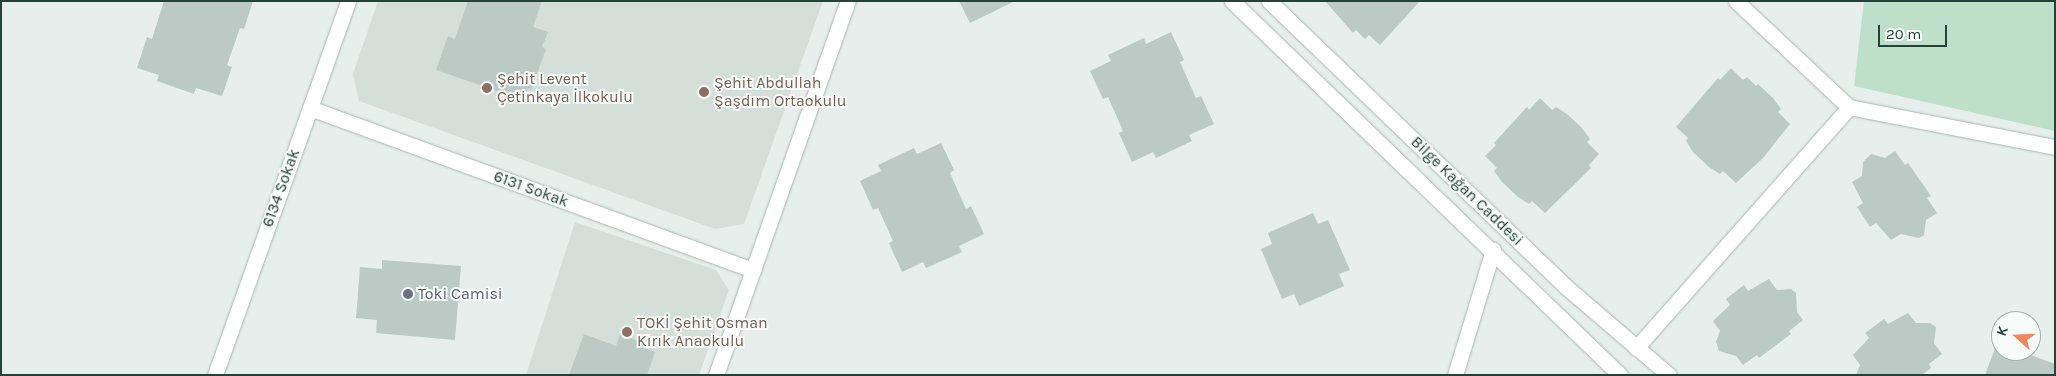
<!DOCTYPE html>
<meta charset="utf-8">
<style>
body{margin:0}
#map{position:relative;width:2056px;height:376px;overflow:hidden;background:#e6efeb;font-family:Karla,sans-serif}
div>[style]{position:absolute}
.built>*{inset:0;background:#d4dfda}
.green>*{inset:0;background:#bfe0c8}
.building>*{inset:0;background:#bbcac4}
.roads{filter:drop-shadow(0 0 1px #a8b8b2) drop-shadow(0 0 1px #a8b8b2)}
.minor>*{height:15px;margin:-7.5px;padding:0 7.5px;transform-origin:7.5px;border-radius:7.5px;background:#fff}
.dots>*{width:14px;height:14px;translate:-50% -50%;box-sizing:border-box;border:2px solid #f7fbf9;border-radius:50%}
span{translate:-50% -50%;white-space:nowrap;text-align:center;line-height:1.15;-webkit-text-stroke:4px #f7fbf9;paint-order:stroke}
.education-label{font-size:16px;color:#785e54}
.left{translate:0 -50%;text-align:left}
.street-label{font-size:16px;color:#24423a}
.worship-label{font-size:16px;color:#5b616d}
.frame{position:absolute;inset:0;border:2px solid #24423a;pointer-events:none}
.north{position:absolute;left:1991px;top:311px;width:50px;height:50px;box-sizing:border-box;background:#f7fbf9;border:1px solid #a3b1ad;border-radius:50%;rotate:290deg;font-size:14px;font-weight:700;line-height:20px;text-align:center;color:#24423a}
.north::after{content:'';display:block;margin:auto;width:18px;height:22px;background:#f4845f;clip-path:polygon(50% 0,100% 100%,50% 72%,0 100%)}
.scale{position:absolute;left:1878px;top:25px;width:69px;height:22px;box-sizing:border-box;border:2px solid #24423a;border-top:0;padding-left:6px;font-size:15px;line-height:18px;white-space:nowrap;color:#24423a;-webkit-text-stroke:4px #f7fbf9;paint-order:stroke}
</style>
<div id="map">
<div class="built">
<i style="clip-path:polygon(378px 1px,823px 1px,744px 224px,715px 229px,359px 101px,353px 74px)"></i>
<i style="clip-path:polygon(575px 222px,716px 270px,729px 290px,699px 375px,526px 375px)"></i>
</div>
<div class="green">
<i style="clip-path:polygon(1864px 1px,2055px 1px,2055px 131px,1854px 86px)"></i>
</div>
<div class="building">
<i style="clip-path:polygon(164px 1px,253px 1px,244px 29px,240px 28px,227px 65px,232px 67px,222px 96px,196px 88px,194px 94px,157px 81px,159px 75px,137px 68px,147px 37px,152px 39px)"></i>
<i style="clip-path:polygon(468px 1px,542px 1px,533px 27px,548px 32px,542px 47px,546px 49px,531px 90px,528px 88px,523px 100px,436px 70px,448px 36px,455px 39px)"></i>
<i style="clip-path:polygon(959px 1px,1015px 1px,970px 23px)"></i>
<i style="clip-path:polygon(1325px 1px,1420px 1px,1380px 45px,1369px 35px,1365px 39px,1356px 30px,1353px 33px)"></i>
<i style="clip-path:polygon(1171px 32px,1184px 60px,1180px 62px,1196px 98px,1201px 96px,1214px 124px,1189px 135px,1192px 141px,1156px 158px,1153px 152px,1132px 162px,1119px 133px,1123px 131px,1108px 97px,1103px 99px,1090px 71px,1111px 61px,1108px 55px,1144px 38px,1146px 44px)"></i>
<i style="clip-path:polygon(1731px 68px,1743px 80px,1747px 77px,1756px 86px,1758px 84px,1773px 98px,1781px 109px,1778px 112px,1790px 124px,1763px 158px,1736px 183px,1723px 171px,1720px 174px,1709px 167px,1693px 152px,1686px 141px,1688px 138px,1676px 127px,1718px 78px,1720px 80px)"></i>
<i style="clip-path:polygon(1540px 98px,1552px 110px,1556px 107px,1567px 114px,1582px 128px,1590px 139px,1587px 142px,1599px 154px,1589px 165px,1591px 168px,1545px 213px,1532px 201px,1529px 204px,1518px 197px,1502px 182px,1494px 171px,1497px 168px,1485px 156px,1496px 145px,1494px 143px,1527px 107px,1529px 110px)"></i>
<i style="clip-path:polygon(941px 143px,954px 170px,950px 173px,966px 209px,971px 206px,984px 234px,959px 246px,962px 252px,926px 268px,923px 262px,902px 272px,889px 243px,893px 241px,878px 208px,873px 210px,860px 181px,881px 171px,878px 165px,914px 148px,917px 154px)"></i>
<i style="clip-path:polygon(1895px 151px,1905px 165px,1908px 163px,1931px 196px,1927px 198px,1937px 213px,1926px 220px,1924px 235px,1919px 238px,1901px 234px,1891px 240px,1876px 223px,1870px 227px,1857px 207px,1863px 203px,1852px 182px,1862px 176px,1863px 162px,1871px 154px,1885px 158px)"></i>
<i style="clip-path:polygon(1313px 213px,1318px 224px,1328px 220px,1350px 270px,1339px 274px,1344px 286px,1299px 306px,1294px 294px,1282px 299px,1261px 249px,1272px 244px,1268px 233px)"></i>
<i style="clip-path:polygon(382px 260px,461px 266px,455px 340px,376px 333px,377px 320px,356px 318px,360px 267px,382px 269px)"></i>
<i style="clip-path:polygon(1769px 279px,1777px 290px,1791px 289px,1796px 293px,1797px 312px,1803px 320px,1789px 331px,1791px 334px,1759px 358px,1757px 355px,1743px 365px,1736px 356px,1719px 351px,1716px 342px,1720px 331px,1713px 321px,1730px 305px,1726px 299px,1744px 285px,1748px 291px)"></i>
<i style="clip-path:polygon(1908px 313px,1916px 323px,1930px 323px,1936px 327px,1934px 343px,1942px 354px,1929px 364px,1931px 368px,1922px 375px,1856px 375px,1860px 365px,1853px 355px,1869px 338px,1865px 333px,1884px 319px,1888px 324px)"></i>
<i style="clip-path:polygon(584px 334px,616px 346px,620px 334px,643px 343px,641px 347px,655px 352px,647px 375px,569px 375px)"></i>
<i style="clip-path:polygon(1997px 343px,2001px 344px,2001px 351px,2020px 351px,2055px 364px,2055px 375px,1985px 375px)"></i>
</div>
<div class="roads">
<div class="minor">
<i style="left:1232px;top:1px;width:539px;rotate:43.95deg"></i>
<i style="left:1269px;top:1px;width:411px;rotate:43.9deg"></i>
<i style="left:1565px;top:286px;width:137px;rotate:40.6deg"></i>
<i style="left:1736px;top:1px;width:155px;rotate:43.2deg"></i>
<i style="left:1849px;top:107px;width:210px;rotate:11deg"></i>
<i style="left:310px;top:108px;width:472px;rotate:20.1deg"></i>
<i style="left:1636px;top:348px;width:322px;rotate:-48.5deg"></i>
<i style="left:215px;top:375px;width:397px;rotate:-70.4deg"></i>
<i style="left:716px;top:375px;width:397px;rotate:-70.6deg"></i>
<i style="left:1455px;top:375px;width:131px;rotate:-73.1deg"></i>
</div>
</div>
<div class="dots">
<i style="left:487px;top:88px;background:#8d6e63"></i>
<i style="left:704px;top:92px;background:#8d6e63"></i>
<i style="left:408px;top:294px;background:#6b7280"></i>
<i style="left:627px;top:332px;background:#8d6e63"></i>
</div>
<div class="education-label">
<span class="left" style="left:497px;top:88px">Şehit Levent<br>Çetinkaya İlkokulu</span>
<span class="left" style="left:714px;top:92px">Şehit Abdullah<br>Şaşdım Ortaokulu</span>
<span class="left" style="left:637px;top:332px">TOKİ Şehit Osman<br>Kırık Anaokulu</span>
</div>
<div class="street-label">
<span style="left:281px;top:188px;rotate:-70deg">6134 Sokak</span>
<span style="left:531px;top:189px;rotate:20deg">6131 Sokak</span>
<span style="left:1467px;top:191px;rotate:44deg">Bilge Kağan Caddesi</span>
</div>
<div class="worship-label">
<span class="left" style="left:418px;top:294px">Toki Camisi</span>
</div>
<div class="frame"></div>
<div class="north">K</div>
<div class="scale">20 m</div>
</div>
